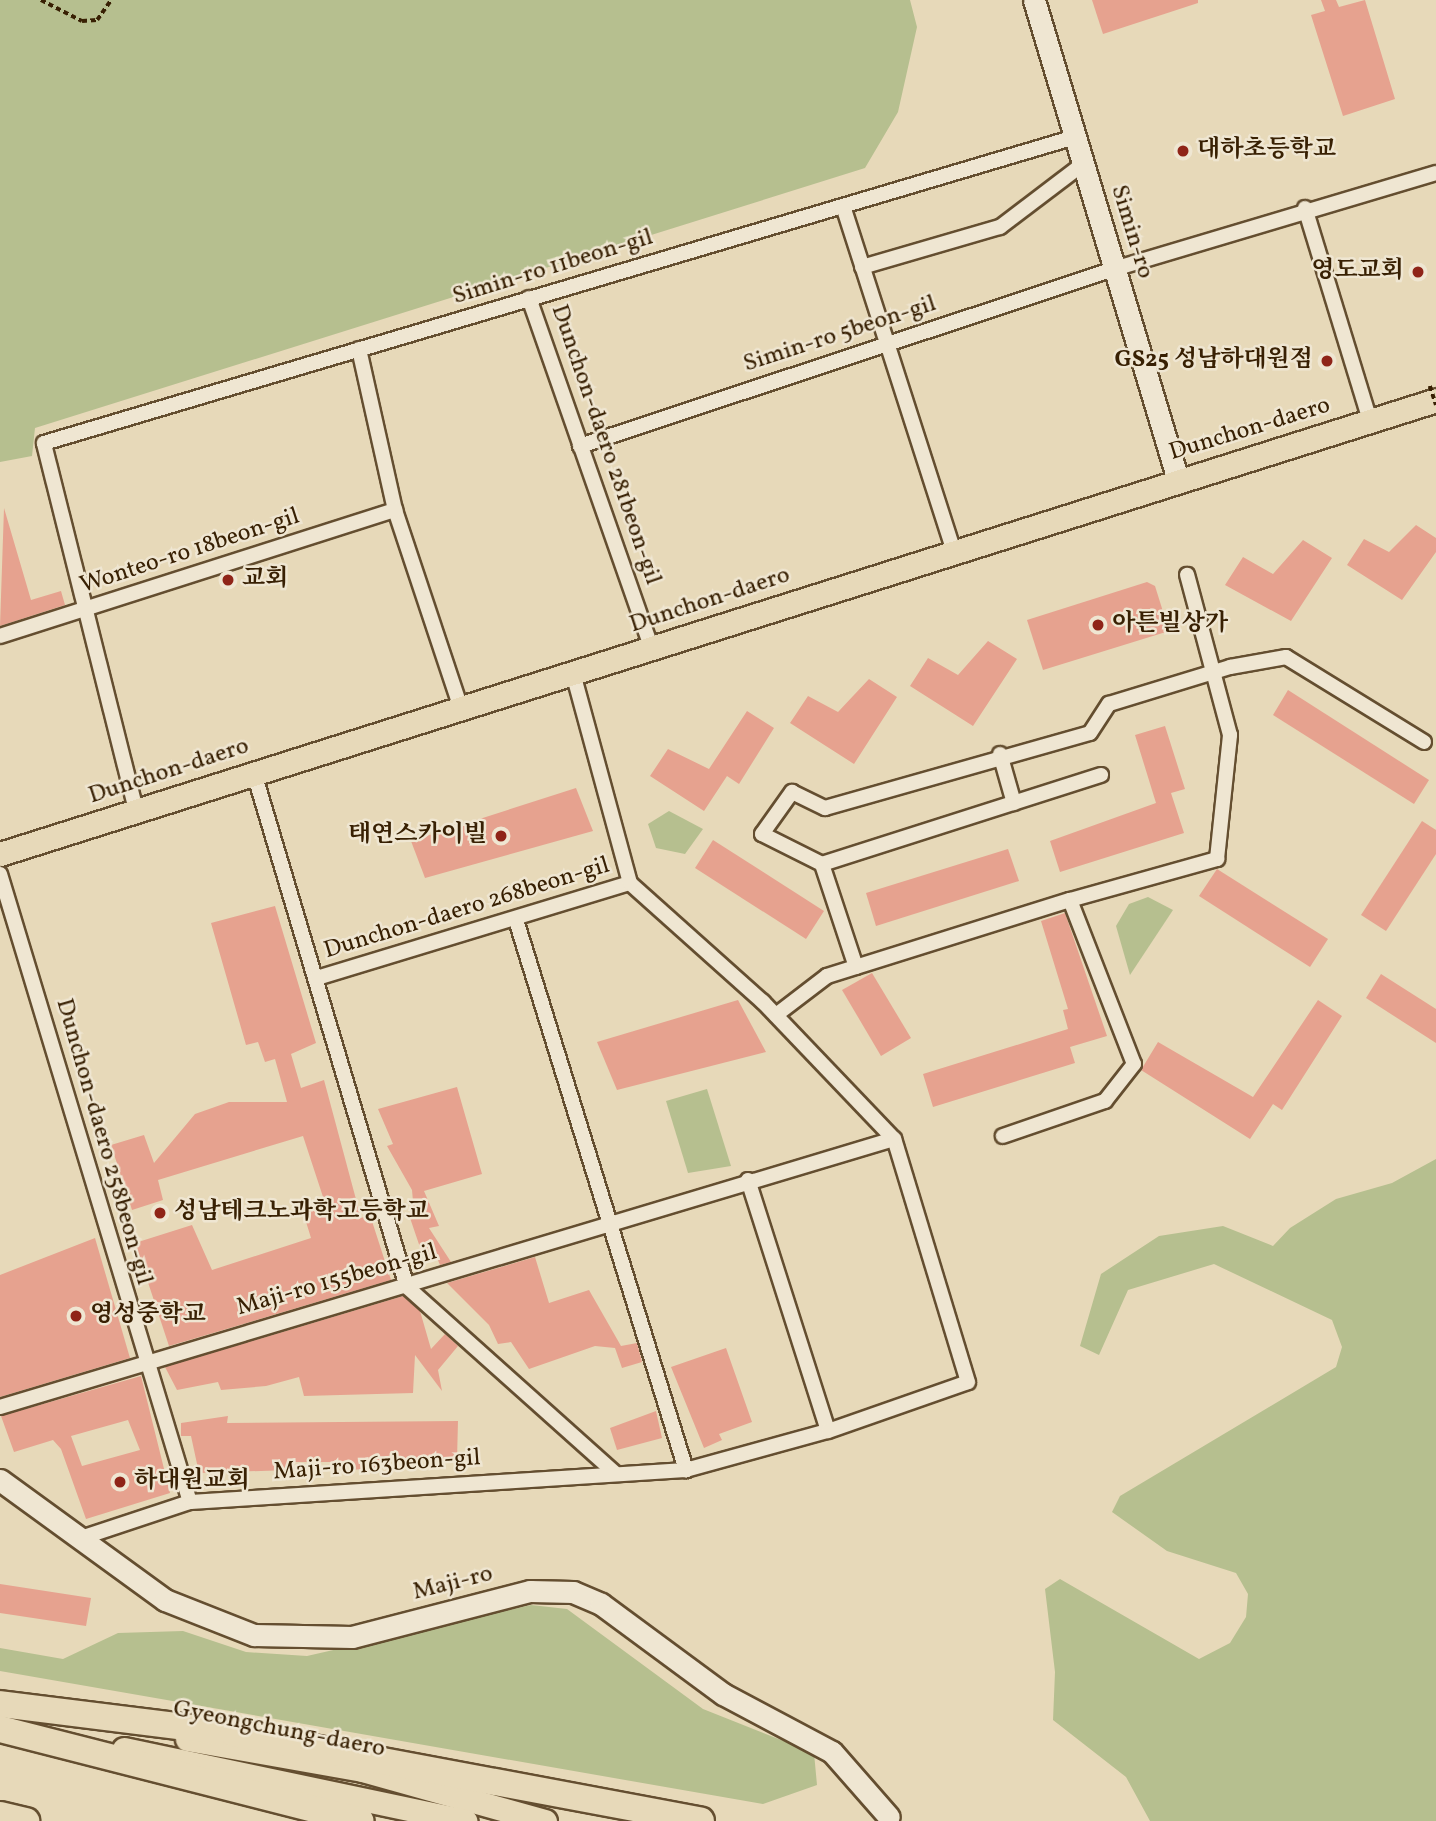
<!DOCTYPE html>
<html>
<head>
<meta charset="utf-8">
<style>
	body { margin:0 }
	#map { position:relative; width:1436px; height:1821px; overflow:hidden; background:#e7d9b9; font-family:Vollkorn,"Noto Serif KR",serif }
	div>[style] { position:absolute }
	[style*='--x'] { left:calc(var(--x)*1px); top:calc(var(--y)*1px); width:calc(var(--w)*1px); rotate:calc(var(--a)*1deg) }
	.green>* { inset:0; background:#b6bf8f }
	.building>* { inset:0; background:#e6a28f }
	.path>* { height:3.5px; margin-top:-1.75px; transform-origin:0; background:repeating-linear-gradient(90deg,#382003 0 5px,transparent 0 8.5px) }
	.roads { filter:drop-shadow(2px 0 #644e30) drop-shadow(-2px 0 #644e30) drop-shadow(0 2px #644e30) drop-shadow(0 -2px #644e30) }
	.street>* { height:14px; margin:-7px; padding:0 7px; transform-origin:7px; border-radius:7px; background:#efe6d2 }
	.secondary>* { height:21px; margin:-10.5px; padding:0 10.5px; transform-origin:10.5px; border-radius:10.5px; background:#efe6d2 }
	.primary>* { height:23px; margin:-11.5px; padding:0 11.5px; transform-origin:11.5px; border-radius:11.5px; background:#e7d9b9 }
	.highway>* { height:26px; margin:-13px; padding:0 13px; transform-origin:13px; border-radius:13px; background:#e7d9b9 }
	.path-bridge>* { height:3.5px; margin-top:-1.75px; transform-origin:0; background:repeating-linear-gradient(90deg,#382003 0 5px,transparent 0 8.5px) }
	.dots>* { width:19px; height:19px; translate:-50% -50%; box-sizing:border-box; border:4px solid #efe6d2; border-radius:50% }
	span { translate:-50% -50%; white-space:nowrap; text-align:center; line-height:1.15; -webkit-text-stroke:5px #efe6d2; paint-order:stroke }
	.poi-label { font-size:24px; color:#382003; font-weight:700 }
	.left { translate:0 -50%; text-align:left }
	.right { translate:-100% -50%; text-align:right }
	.street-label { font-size:24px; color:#382003 }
</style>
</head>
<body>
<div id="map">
	<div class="green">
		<div style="clip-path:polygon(0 0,910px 0,917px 27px,898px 112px,865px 168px,35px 428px,32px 456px,0 462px)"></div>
		<div style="clip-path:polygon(669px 811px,703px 829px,685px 854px,656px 848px,648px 824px)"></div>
		<div style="clip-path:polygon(1148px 897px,1173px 910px,1130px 975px,1116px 926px,1129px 904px)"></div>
		<div style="clip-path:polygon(707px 1089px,731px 1166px,688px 1173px,666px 1101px)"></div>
		<div style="clip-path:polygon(1436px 1159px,1436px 1821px,1150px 1821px,1126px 1777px,1053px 1720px,1055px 1672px,1045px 1589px,1060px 1579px,1199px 1659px,1230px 1643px,1246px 1617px,1248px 1594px,1236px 1573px,1167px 1551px,1112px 1512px,1120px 1496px,1336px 1367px,1342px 1347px,1332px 1320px,1214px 1264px,1128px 1290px,1099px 1355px,1080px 1346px,1101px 1274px,1159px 1236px,1223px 1226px,1273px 1246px,1290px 1228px,1336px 1199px,1392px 1183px)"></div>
		<div style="clip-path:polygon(531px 1605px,567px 1609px,703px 1709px,814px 1753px,817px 1785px,763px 1804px,0 1671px,0 1648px,63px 1659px,118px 1633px,183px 1631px,246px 1652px,307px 1656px)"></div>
	</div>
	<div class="building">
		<div style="clip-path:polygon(1092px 0,1198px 0,1198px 3px,1103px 34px)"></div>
		<div style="clip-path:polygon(1321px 0,1336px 0,1339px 7px,1365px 0,1395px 99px,1343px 116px,1311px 15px,1325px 11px)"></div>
		<div style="clip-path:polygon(4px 508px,31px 600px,61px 591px,65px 605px,0 626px)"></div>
		<div style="clip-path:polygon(1416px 525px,1436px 538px,1436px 552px,1402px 600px,1347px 565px,1364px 539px,1389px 552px)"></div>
		<div style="clip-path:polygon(1303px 540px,1332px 558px,1291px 621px,1225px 585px,1243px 557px,1273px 574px)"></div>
		<div style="clip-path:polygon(1147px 582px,1155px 586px,1169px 631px,1043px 670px,1027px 620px)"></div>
		<div style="clip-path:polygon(988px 641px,1017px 659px,973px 726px,910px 686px,928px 658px,958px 675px)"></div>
		<div style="clip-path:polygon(869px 679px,897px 697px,854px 764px,790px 723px,808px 696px,838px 712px)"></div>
		<div style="clip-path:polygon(1288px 690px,1429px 780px,1414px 804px,1273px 715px)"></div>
		<div style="clip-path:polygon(747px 711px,774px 728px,739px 784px,727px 776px,704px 811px,650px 776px,668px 749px,709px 769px)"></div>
		<div style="clip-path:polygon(1165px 726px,1185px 789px,1171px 793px,1184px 833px,1060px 872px,1050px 841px,1156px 803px,1135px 735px)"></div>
		<div style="clip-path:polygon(576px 788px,593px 831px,425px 878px,411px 841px)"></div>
		<div style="clip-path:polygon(1422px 821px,1436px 830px,1436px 854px,1386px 931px,1361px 915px)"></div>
		<div style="clip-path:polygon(713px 840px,824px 911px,806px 939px,695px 868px)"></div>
		<div style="clip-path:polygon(1008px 849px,1019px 881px,876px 926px,866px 893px)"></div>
		<div style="clip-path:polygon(1217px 869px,1328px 939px,1310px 967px,1199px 896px)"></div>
		<div style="clip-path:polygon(275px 906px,316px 1043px,291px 1054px,301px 1088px,324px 1080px,361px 1218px,370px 1215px,391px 1280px,169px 1346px,135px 1243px,192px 1225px,212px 1270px,311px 1238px,303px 1212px,326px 1206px,303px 1136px,158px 1180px,163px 1200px,132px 1210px,111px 1145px,144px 1135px,154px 1163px,195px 1114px,229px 1102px,287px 1102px,275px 1059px,265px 1062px,258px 1042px,246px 1045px,211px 923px)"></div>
		<div style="clip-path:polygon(1065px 913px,1107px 1036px,1070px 1047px,1075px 1063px,933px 1107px,923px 1074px,1068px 1029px,1063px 1010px,1068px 1009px,1041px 921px)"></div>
		<div style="clip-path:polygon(872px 973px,911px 1038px,881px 1056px,842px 990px)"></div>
		<div style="clip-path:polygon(1381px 974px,1436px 1009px,1436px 1043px,1366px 998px)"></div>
		<div style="clip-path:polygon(738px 1000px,766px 1052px,617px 1090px,597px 1042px)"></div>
		<div style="clip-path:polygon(1318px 1000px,1342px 1016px,1282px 1110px,1273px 1104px,1250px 1139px,1141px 1070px,1158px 1042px,1253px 1097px)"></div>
		<div style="clip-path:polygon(457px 1087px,482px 1174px,424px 1191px,439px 1226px,429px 1228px,451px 1262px,440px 1265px,437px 1258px,425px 1262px,409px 1215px,414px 1213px,412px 1190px,387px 1146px,393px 1144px,378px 1109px)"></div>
		<div style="clip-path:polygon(95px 1238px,130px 1358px,0 1397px,0 1275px)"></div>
		<div style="clip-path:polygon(535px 1257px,549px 1303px,589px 1290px,621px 1346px,637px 1343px,642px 1362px,622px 1368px,615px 1348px,595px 1346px,529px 1369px,511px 1342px,498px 1344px,489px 1325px,447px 1283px)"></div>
		<div style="clip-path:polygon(403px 1296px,420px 1311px,431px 1349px,445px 1334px,458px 1346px,438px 1370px,442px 1391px,415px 1355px,413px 1393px,304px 1396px,299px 1377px,266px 1386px,221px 1390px,218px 1382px,177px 1390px,165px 1367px)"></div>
		<div style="clip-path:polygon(726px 1348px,752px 1422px,719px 1434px,722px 1440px,704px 1448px,671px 1367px)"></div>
		<div style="clip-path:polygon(evenodd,141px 1376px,170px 1493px,86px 1519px,61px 1449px,53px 1440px,14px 1452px,1px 1416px,141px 1376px,128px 1420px,140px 1450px,82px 1466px,71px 1436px,128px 1420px)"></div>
		<div style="clip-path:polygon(656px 1411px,662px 1438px,617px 1450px,610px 1428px)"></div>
		<div style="clip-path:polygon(228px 1416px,227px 1423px,458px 1421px,457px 1460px,387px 1458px,388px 1467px,351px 1470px,350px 1462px,289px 1462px,289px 1470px,199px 1473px,191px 1436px,181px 1436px,181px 1423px)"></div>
		<div style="clip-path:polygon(0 1584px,91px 1598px,86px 1626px,0 1613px)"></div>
	</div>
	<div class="path">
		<div style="--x:41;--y:0;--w:46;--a:27.1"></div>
		<div style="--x:82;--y:21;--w:15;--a:-4"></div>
		<div style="--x:97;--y:20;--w:24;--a:-55"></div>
	</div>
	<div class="roads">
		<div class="street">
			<div style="--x:843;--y:206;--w:362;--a:72.2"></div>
			<div style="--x:1305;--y:208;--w:222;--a:73"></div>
			<div style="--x:862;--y:267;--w:144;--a:-16.2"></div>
			<div style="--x:1000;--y:227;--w:104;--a:-37.2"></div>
			<div style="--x:529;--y:298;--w:369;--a:70.7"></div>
			<div style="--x:359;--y:349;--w:165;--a:77.4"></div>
			<div style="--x:395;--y:510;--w:209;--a:71.6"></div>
			<div style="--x:580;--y:446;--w:563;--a:-18.34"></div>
			<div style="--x:1114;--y:269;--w:336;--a:-16.6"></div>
			<div style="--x:0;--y:636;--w:415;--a:-17.7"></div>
			<div style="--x:1000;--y:754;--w:51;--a:74.1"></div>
			<div style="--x:254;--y:773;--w:536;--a:73.42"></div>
			<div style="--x:407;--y:1287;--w:279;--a:41.8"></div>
			<div style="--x:136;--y:810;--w:378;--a:-104.1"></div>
			<div style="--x:44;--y:443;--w:1075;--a:-16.53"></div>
			<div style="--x:822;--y:864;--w:67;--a:-153.4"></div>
			<div style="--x:762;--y:834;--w:52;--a:-54.5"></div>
			<div style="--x:792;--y:792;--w:37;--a:26"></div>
			<div style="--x:825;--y:808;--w:275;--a:-15.8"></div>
			<div style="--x:1090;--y:733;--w:35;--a:-57"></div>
			<div style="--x:1109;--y:704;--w:127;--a:-17"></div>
			<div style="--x:1230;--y:667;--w:57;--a:-10.1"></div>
			<div style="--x:1286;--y:657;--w:162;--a:31.6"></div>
			<div style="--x:0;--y:874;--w:656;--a:73.17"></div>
			<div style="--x:1070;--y:900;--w:153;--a:-15.6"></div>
			<div style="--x:1217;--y:859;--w:125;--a:-84"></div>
			<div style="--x:1230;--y:735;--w:166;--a:-105"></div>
			<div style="--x:516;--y:920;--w:576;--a:72.82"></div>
			<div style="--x:856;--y:967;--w:108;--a:-108.3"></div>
			<div style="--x:822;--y:864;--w:293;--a:-17.7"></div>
			<div style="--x:317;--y:978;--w:327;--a:-16.9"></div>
			<div style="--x:776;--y:1015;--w:64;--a:-37.4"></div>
			<div style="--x:827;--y:976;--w:255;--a:-17.4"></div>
			<div style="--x:1070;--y:900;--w:176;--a:68.7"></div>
			<div style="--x:1134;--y:1064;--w:47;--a:128.1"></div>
			<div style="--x:1105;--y:1101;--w:108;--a:161.1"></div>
			<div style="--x:748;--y:1180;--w:263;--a:72.3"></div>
			<div style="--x:0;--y:1407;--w:933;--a:-16.69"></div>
			<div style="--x:78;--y:1539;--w:118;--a:-18.3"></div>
			<div style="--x:190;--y:1502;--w:497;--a:-3.7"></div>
			<div style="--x:686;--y:1470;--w:147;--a:-15.4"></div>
			<div style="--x:828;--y:1431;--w:148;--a:-19.3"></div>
			<div style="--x:968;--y:1382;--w:254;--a:-106.9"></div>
			<div style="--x:894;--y:1139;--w:190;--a:-133.7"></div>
			<div style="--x:763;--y:1002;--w:178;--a:-138.2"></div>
			<div style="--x:630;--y:883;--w:218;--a:-105.2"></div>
		</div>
		<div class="secondary">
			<div style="--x:1034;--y:0;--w:501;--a:73.3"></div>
			<div style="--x:0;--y:1480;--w:204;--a:36"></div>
			<div style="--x:165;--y:1600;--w:96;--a:21.5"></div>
			<div style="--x:254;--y:1635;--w:98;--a:1.2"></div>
			<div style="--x:352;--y:1637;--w:184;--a:-14.5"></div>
			<div style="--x:530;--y:1591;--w:43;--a:1.3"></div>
			<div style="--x:573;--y:1592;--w:30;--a:23"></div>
			<div style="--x:601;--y:1604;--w:152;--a:36.4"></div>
			<div style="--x:723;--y:1694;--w:123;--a:28"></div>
			<div style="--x:832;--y:1752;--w:86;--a:48.8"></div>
		</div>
		<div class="primary">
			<div style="--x:0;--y:854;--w:1506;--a:-17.54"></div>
			<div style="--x:187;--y:1739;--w:178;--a:10"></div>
			<div style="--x:362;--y:1770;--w:190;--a:15.6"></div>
			<div style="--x:124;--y:1749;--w:349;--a:11.9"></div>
		</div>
		<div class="highway">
			<div style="--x:0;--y:1704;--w:235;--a:7.1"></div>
			<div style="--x:233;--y:1733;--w:476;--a:10.6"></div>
			<div style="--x:0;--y:1729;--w:372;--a:14.3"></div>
			<div style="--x:0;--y:1815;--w:27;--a:13"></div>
		</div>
	</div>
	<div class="path-bridge">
		<div style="--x:1430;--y:386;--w:20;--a:72"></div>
	</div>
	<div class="dots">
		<div style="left:1183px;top:151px;background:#8f2418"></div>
		<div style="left:1418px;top:272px;background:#8f2418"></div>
		<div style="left:1327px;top:361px;background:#8f2418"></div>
		<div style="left:228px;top:580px;background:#8f2418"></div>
		<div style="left:1098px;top:625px;background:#8f2418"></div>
		<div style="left:501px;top:836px;background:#8f2418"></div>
		<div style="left:160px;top:1213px;background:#8f2418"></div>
		<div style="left:76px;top:1316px;background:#8f2418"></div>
		<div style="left:120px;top:1482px;background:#8f2418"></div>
	</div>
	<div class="poi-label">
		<span class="left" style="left:1197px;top:151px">대하초등학교</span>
		<span class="right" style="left:1404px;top:272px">영도교회</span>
		<span class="right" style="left:1313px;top:361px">GS25 성남하대원점</span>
		<span class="left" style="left:242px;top:580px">교회</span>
		<span class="left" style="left:1112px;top:625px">아튼빌상가</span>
		<span class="right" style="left:487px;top:836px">태연스카이빌</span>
		<span class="left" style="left:174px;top:1213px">성남테크노과학고등학교</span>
		<span class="left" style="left:90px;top:1316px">영성중학교</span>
		<span class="left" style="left:134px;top:1482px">하대원교회</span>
	</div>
	<div class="street-label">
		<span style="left:1131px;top:232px;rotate:73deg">Simin-ro</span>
		<span style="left:553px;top:268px;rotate:-17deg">Simin-ro 11beon-gil</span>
		<span style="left:840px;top:335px;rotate:-18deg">Simin-ro 5beon-gil</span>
		<span style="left:1250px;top:430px;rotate:-17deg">Dunchon-daero</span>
		<span style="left:605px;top:445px;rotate:71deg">Dunchon-daero 281beon-gil</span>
		<span style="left:190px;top:552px;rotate:-18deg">Wonteo-ro 18beon-gil</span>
		<span style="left:710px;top:601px;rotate:-18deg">Dunchon-daero</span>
		<span style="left:169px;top:772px;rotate:-18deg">Dunchon-daero</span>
		<span style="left:467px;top:909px;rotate:-17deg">Dunchon-daero 268beon-gil</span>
		<span style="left:103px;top:1142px;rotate:74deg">Dunchon-daero 258beon-gil</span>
		<span style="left:337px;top:1281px;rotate:-16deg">Maji-ro 155beon-gil</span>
		<span style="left:377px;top:1466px;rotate:-4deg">Maji-ro 163beon-gil</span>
		<span style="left:453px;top:1584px;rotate:-14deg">Maji-ro</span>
		<span style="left:279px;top:1730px;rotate:11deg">Gyeongchung-daero</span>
	</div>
</div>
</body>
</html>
